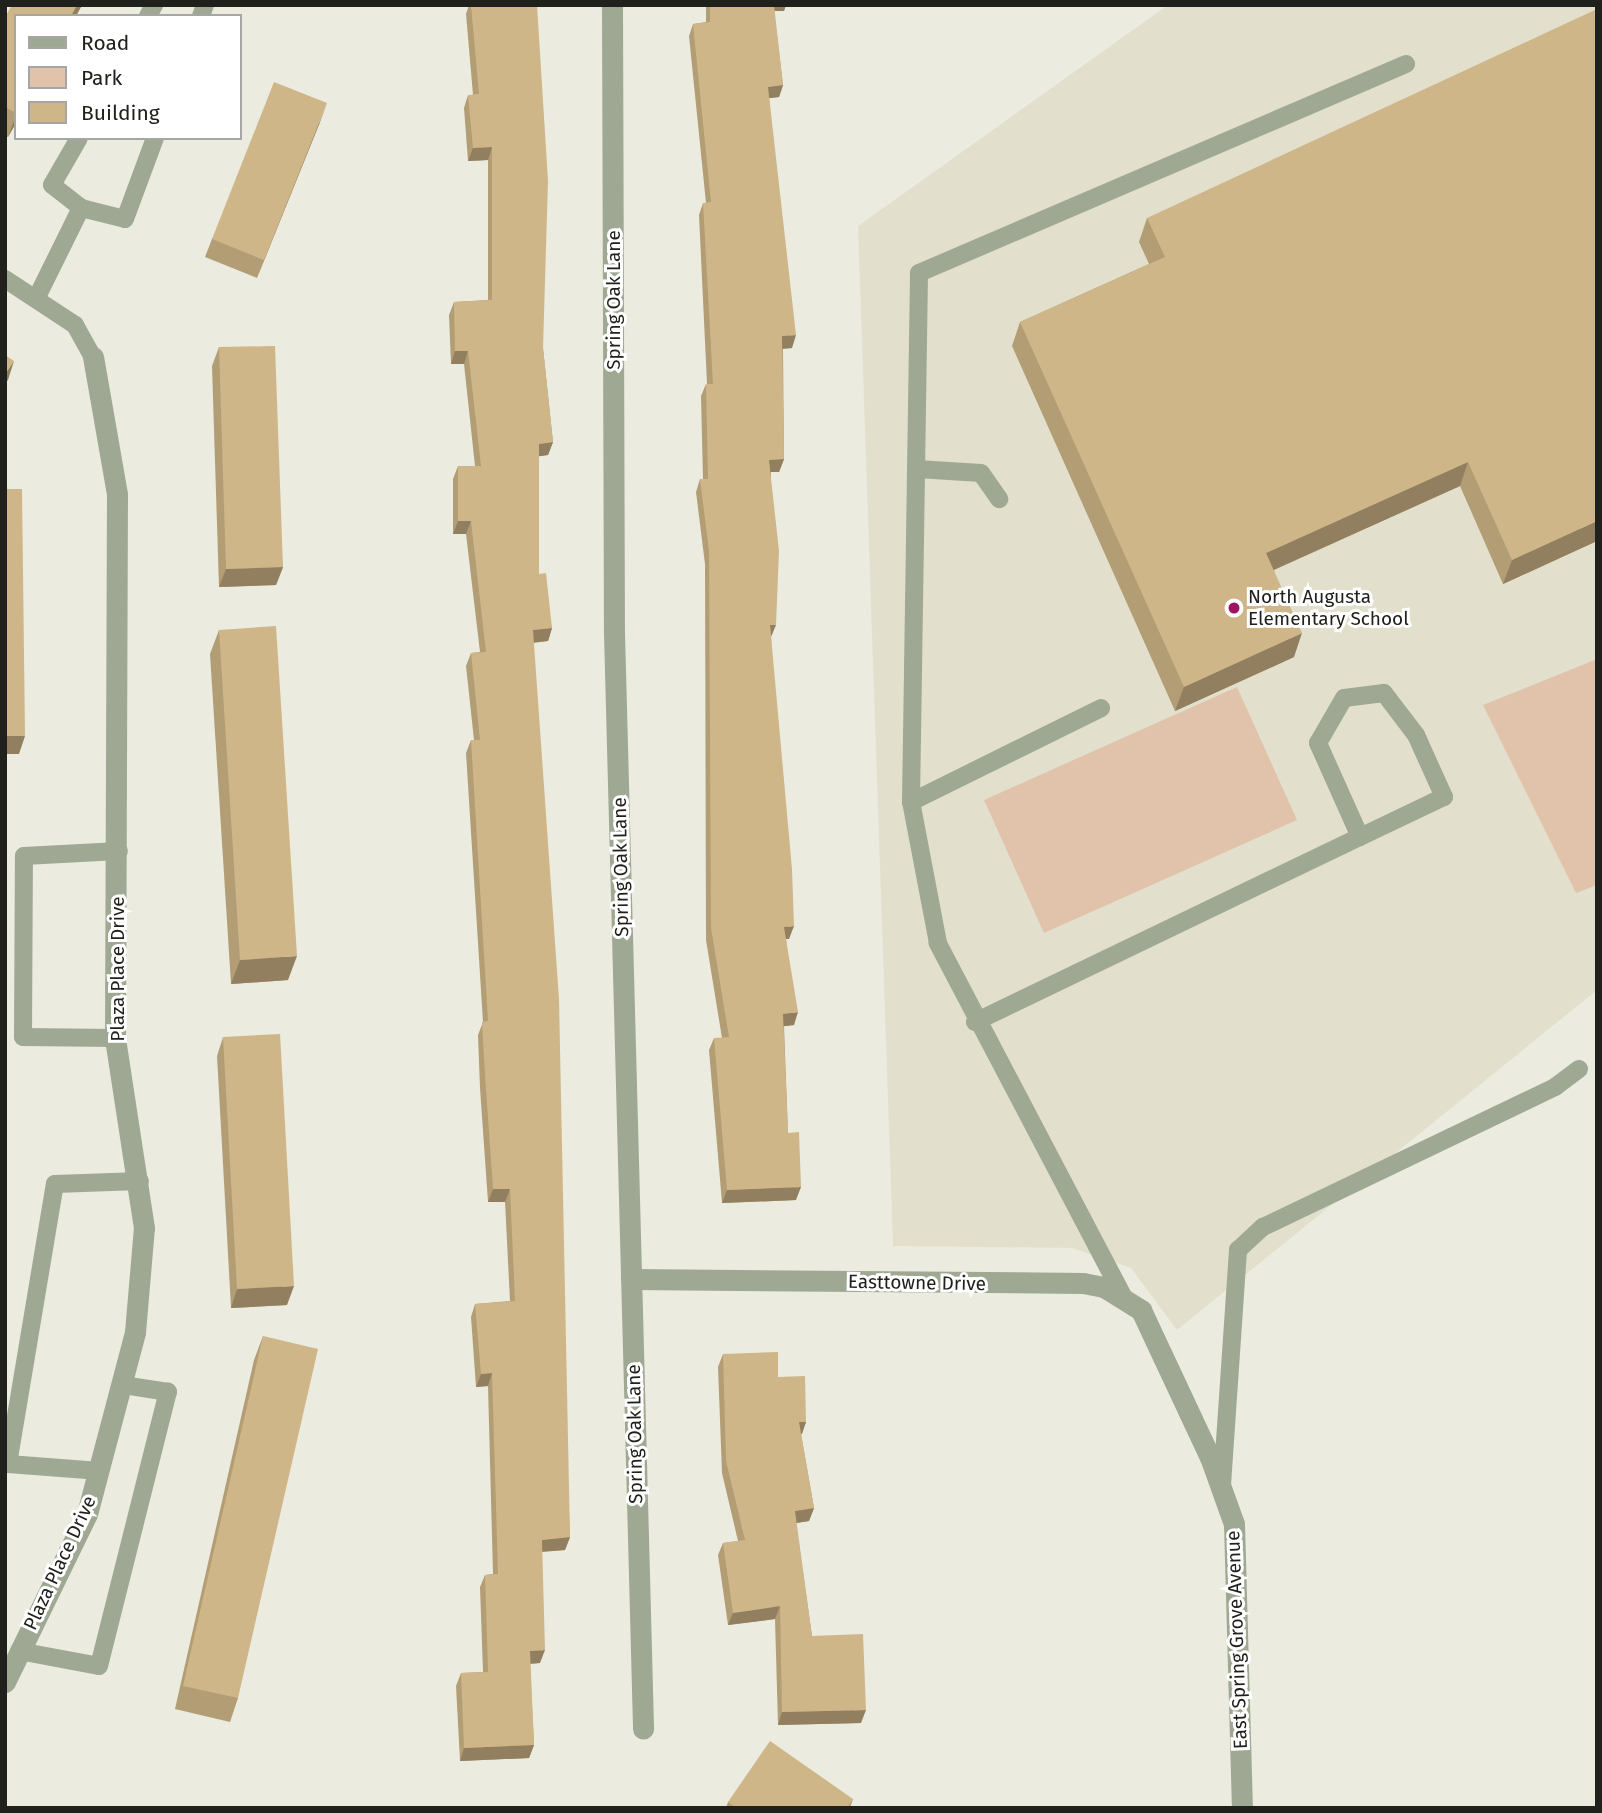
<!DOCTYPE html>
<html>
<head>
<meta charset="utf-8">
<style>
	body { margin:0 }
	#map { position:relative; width:1602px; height:1813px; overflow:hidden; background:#ebebdf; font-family:"Fira Sans",sans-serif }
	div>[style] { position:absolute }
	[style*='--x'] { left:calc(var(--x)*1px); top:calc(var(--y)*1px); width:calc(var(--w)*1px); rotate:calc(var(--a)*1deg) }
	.built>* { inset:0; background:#e2e0cd }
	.green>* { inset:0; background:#e1c2aa }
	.service>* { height:18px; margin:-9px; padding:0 9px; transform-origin:9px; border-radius:9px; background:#9fa893 }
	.minor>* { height:21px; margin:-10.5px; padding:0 10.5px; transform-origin:10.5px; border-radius:10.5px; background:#9fa893 }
	.wall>* { inset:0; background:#b29d75 }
	.shaded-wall>* { inset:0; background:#917f5f }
	.building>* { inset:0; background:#cfb688 }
	.dots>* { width:19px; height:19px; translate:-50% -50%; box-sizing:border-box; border:4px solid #fff; border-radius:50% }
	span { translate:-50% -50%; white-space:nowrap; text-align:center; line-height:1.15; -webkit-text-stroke:6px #fff; paint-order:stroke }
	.street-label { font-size:19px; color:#20201c }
	.poi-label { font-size:19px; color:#20201c }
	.left { translate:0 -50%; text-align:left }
	.frame { position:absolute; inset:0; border:7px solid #20201c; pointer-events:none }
	.legend { position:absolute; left:14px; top:14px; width:228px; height:126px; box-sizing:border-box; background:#fff; border:2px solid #a6a6a4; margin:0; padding:9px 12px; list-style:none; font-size:21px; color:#20201c }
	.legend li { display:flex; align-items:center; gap:14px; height:35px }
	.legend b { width:35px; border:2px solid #a6a6a4 }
</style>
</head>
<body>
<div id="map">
	<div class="built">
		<div style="clip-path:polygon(1168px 5px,1597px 5px,1597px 990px,1177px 1330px,1131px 1268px,1072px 1248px,893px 1246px,858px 226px)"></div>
	</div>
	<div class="green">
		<div style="clip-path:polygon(1597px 659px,1597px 885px,1576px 893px,1483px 705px)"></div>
		<div style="clip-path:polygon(1237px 687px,1297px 820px,1044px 933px,984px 800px)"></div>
	</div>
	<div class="service">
		<div style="--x:148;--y:16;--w:13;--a:-61"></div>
		<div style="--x:201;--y:16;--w:12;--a:-70"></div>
		<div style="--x:79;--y:138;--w:54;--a:119.9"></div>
		<div style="--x:52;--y:185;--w:37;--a:38"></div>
		<div style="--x:81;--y:208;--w:45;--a:14"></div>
		<div style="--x:125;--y:219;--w:86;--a:-69.7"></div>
		<div style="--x:5;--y:279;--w:84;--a:33.3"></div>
		<div style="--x:75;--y:325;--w:37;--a:61"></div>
		<div style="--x:36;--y:299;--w:102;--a:-63.7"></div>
		<div style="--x:917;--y:469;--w:64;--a:3.6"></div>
		<div style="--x:981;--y:473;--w:32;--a:55"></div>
		<div style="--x:911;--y:802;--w:212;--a:-26.3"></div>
		<div style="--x:975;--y:1022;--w:427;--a:-25.7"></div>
		<div style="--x:1360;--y:837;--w:93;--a:-25.5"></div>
		<div style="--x:1444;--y:797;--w:68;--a:-114.3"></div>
		<div style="--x:1416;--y:735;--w:53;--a:-127.3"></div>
		<div style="--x:1384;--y:693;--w:40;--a:172.9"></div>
		<div style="--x:1344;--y:698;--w:52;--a:120"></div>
		<div style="--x:1318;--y:743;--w:103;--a:65.9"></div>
		<div style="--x:115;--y:1038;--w:92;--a:-179.4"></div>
		<div style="--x:23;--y:1037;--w:181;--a:-89.7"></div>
		<div style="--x:24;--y:856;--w:95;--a:-3"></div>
		<div style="--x:1123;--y:1296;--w:399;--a:-117.7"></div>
		<div style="--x:938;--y:943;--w:144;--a:-100.8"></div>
		<div style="--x:911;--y:802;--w:529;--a:-89.13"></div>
		<div style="--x:919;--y:273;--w:530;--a:-23.23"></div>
		<div style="--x:100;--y:1471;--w:92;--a:-175.6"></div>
		<div style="--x:8;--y:1464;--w:284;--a:-80.5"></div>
		<div style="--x:55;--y:1184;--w:85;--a:-2"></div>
		<div style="--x:1222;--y:1485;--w:236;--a:-86.1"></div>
		<div style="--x:1238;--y:1250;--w:34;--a:-43"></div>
		<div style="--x:1263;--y:1227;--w:324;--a:-25.6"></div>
		<div style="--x:1555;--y:1087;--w:30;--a:-37"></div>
		<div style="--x:19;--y:1651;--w:81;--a:10.6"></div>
		<div style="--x:99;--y:1666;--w:283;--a:-75.9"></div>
		<div style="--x:168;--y:1392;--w:46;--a:-171.2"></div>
	</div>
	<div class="minor">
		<div style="--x:612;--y:5;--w:628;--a:89.82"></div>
		<div style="--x:614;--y:633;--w:1096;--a:88.48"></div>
		<div style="--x:631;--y:1279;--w:452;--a:0.5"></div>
		<div style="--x:1083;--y:1283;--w:21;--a:11"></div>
		<div style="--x:1104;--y:1287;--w:44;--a:31.9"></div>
		<div style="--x:1141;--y:1310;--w:162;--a:64.9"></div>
		<div style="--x:1210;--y:1457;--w:71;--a:70.3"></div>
		<div style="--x:1234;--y:1524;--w:284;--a:88.4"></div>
		<div style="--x:5;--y:1682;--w:187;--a:-64"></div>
		<div style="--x:87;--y:1514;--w:188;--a:-75.2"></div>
		<div style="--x:135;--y:1332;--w:104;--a:-85.1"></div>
		<div style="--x:144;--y:1228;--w:192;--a:-98.7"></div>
		<div style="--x:115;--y:1038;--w:544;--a:-89.79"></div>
		<div style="--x:117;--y:494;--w:139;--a:-99.9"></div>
	</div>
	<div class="wall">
		<div style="clip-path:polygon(12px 5px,82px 5px,76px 16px,16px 16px,16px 123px,8px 137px,5px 136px,5px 18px)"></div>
		<div style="clip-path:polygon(469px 5px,471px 5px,543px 348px,553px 442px,548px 455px,539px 456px,539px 574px,552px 628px,548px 641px,533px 643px,570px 1537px,565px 1550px,542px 1552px,540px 1663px,530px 1664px,534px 1745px,529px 1758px,460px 1761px,456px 1686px,461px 1673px,483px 1672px,480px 1587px,485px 1575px,493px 1574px,488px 1386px,476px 1387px,471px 1317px,475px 1304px,510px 1301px,505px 1202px,488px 1202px,480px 1088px,478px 1035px,483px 1022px,466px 753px,471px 740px,474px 740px,466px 666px,471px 653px,480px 652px,466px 534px,453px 534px,453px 479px,458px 466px,475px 466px,464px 364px,451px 364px,449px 315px,454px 302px,488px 300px,488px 160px,468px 161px,464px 108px,468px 95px,473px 95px,466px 14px)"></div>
		<div style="clip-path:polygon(706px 5px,786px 5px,784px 11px,774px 11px,783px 85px,779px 97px,769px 98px,792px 348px,783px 349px,784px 459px,779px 472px,771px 472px,771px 637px,789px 939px,786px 939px,794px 1025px,784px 1026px,788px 1133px,796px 1200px,722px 1203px,709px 1050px,714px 1038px,722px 1038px,706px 940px,705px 564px,696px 492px,700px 479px,703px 479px,701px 396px,706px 384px,707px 384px,699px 215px,703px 203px,706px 203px,689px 36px,693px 24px,706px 22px)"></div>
		<div style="clip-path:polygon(320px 122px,257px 278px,205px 257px,212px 239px)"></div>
		<div style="clip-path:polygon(1147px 218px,1597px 541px,1503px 584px,1460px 486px,1274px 570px,1294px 657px,1175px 711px,1012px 346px,1020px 322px,1149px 264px,1139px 242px)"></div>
		<div style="clip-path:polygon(219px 347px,283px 567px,276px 585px,219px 587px,212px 366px)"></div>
		<div style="clip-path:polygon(219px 630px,288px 980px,231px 984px,210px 654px)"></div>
		<div style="clip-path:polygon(223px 1037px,287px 1305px,231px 1308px,217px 1056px)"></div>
		<div style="clip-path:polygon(263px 1336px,238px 1698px,230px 1722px,175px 1709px,254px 1360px)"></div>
		<div style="clip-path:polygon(723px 1354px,778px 1377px,806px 1422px,801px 1434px,814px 1508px,809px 1521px,796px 1523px,812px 1636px,861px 1723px,778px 1725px,775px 1619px,728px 1625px,718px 1555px,723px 1543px,738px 1541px,722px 1473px,718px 1367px)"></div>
		<div style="clip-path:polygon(853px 1799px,850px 1808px,726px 1808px,728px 1802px)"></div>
	</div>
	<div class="shaded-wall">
		<div style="clip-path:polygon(77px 5px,82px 5px,76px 16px,71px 16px)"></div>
		<div style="clip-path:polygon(770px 5px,786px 5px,784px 11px,768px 11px)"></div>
		<div style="clip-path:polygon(783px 85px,779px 97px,763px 99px,768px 87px)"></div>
		<div style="clip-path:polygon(327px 103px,320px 122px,257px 278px,264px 260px)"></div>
		<div style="clip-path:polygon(16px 115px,16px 123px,8px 137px)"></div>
		<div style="clip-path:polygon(492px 147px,488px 160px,468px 161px,473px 148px)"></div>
		<div style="clip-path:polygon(796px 335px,792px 348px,778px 349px,782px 336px)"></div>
		<div style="clip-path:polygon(455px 351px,468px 351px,464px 364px,451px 364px)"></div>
		<div style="clip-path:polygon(14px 361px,8px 380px,5px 383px,5px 374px)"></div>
		<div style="clip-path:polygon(553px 442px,548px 455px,534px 457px,539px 444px)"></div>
		<div style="clip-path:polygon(784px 459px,779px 472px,765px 472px,769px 460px)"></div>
		<div style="clip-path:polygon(1468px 462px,1460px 486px,1258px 577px,1266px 553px)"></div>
		<div style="clip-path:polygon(458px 521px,471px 521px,466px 534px,453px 534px)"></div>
		<div style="clip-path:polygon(1597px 521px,1597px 541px,1503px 584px,1512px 560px)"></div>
		<div style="clip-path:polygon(283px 567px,276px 585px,219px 587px,226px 569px)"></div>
		<div style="clip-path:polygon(770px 625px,776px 625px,771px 637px)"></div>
		<div style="clip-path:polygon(552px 628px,548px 641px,528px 643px,533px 630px)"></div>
		<div style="clip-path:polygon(1302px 633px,1294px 657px,1175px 711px,1184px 687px)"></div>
		<div style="clip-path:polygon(5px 736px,25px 736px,19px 754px,5px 754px)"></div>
		<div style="clip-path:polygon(794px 926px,789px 939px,780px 939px,784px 927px)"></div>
		<div style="clip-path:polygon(297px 956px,288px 980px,231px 984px,240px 960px)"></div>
		<div style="clip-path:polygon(798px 1012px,794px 1025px,778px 1027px,783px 1014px)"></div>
		<div style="clip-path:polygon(801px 1187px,796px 1200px,722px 1203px,727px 1190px)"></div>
		<div style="clip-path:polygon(493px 1189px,510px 1189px,505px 1202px,488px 1202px)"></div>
		<div style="clip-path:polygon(294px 1286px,287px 1305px,231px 1308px,237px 1289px)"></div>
		<div style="clip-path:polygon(492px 1373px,488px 1386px,476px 1387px,481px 1374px)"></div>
		<div style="clip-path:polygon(799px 1422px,806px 1422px,802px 1434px,794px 1435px)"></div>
		<div style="clip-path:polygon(814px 1508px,809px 1521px,790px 1524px,795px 1511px)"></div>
		<div style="clip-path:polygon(570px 1537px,565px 1550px,537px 1552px,542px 1540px)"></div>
		<div style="clip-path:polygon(780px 1606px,775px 1619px,728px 1625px,733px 1613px)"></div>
		<div style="clip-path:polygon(545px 1650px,540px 1663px,525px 1664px,530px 1651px)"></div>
		<div style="clip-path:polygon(866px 1710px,861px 1723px,778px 1725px,782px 1712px)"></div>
		<div style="clip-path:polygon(534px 1745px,529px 1758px,460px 1761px,464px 1748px)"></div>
	</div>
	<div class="building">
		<div style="clip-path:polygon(12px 5px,77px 5px,71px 16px,16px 16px,16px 113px,5px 107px,5px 18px)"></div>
		<div style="clip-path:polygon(471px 5px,537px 5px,548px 181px,543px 348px,553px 442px,539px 444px,539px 574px,546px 573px,552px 628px,533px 630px,559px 999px,570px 1537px,542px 1540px,545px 1650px,530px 1651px,534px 1745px,464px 1748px,461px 1673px,488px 1672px,485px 1575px,498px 1574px,492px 1373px,481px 1374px,475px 1304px,515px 1301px,510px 1189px,493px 1189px,485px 1075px,482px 1022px,488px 1021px,471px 740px,480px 740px,471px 653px,486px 652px,471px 521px,458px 521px,458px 466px,481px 466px,468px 351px,455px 351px,454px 302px,492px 300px,492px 147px,473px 148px,468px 95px,479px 94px)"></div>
		<div style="clip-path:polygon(710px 5px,774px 5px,783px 85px,768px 87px,796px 335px,782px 336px,784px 459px,769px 460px,779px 551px,776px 625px,770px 625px,792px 869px,794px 926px,784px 927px,798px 1012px,783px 1014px,788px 1133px,799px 1132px,801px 1187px,727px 1190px,714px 1038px,729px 1037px,711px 928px,709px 551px,700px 479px,708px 479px,706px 384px,713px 384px,703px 203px,711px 202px,693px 24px,710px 22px)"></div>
		<div style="clip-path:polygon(1597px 9px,1597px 521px,1512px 560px,1468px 462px,1266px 553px,1302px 633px,1184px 687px,1020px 322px,1165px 257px,1147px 218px)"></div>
		<div style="clip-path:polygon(274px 82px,327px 103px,264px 260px,212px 239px)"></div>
		<div style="clip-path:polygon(275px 346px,283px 567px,226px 569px,219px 347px)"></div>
		<div style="clip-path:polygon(5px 355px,14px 361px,5px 374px)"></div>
		<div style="clip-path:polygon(5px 489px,22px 489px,25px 736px,5px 736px)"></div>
		<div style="clip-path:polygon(276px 626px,297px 956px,240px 960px,219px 630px)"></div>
		<div style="clip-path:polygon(280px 1034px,294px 1286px,237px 1289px,223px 1037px)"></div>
		<div style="clip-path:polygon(263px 1336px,318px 1349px,238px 1698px,183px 1686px)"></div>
		<div style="clip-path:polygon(778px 1352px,778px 1377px,805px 1376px,806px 1422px,799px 1422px,814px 1508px,795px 1511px,812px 1636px,863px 1634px,866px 1710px,782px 1712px,780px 1606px,733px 1613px,723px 1543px,745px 1540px,726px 1461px,723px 1354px)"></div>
		<div style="clip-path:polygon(770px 1741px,853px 1799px,847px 1808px,736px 1808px,728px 1802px)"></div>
	</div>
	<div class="dots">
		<div style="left:1234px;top:608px;background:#9e1462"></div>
	</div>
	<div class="street-label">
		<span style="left:614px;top:300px;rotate:-90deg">Spring Oak Lane</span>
		<span style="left:621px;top:867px;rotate:-91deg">Spring Oak Lane</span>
		<span style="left:118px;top:969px;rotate:-90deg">Plaza Place Drive</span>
		<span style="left:917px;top:1283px;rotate:1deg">Easttowne Drive</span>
		<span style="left:635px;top:1434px;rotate:-91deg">Spring Oak Lane</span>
		<span style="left:60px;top:1563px;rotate:-65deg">Plaza Place Drive</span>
		<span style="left:1237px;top:1640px;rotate:-92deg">East Spring Grove Avenue</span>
	</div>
	<div class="poi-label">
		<span class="left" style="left:1248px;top:608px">North Augusta<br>Elementary School</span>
	</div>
	<div class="frame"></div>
	<ul class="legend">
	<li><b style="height:9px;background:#9fa893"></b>Road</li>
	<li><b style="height:19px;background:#e1c2aa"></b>Park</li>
	<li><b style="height:19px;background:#cfb688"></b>Building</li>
	</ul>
</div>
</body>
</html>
